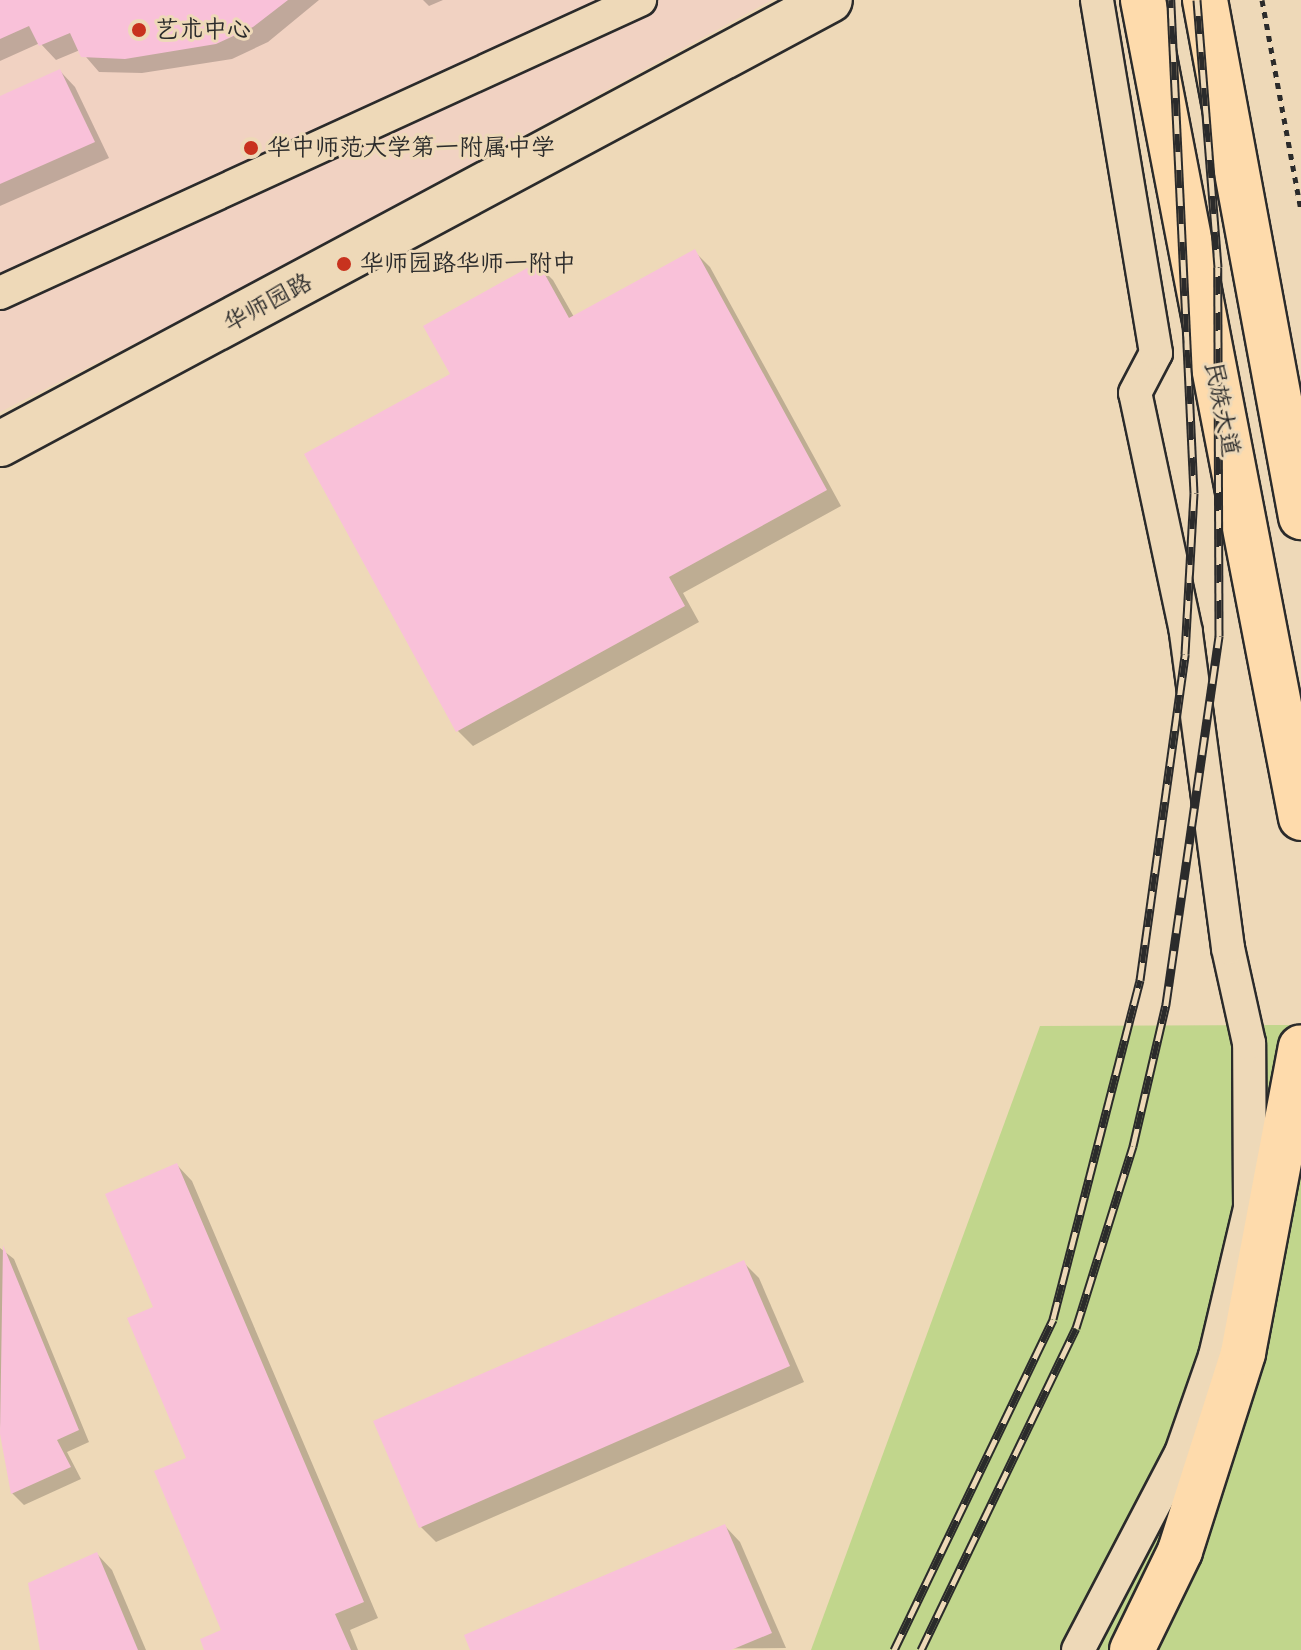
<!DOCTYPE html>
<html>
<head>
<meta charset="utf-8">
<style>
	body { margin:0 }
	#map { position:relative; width:1301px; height:1650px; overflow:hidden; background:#eed9b8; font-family:Sriracha,"LXGW WenKai TC",sans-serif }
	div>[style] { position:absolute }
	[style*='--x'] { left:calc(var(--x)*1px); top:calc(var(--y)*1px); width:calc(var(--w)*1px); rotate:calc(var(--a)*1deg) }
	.built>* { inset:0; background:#f1d2c2 }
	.green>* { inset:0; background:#c1d68c }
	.shadow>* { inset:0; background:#0003 }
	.building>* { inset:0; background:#f9c1d9 }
	.path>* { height:5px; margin-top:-2.5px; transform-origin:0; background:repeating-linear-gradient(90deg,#2b2b2b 0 6px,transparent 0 12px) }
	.roads { filter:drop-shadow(2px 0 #2b2b2b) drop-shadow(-2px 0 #2b2b2b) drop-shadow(0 2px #2b2b2b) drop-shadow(0 -2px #2b2b2b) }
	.street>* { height:32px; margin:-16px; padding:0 16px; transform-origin:16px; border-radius:16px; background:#eed9b8 }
	.secondary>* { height:44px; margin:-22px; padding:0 22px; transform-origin:22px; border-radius:22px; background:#eed9b8 }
	.primary>* { height:44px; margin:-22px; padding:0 22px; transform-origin:22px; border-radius:22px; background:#fedbac }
	.highway>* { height:44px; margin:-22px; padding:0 22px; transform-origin:22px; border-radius:22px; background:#fedbac }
	.rail>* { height:9px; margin-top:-4.5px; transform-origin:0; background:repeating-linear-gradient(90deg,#eed9b8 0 18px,#2b2b2b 0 36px); box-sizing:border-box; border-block:2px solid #2b2b2b }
	.dots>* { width:22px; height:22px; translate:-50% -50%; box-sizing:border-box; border:4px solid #eed9b8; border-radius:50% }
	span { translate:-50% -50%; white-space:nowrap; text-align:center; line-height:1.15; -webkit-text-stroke:6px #eed9b8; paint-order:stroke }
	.poi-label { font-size:24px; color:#2b2b2b }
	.left { translate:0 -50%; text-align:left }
	.street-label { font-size:24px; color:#2b2b2b }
</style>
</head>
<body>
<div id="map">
	<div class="built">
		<div style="clip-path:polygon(0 0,772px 0,231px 295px,0 412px)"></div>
	</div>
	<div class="green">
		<div style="clip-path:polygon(1301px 1025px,1301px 1650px,811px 1650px,1040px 1026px)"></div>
	</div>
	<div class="shadow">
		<div style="clip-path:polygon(0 0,319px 0,268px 42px,232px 59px,142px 73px,99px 72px,80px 50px,56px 60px,40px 43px,0 61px)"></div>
		<div style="clip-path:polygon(423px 0,443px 0,429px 6px)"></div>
		<div style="clip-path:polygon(60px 71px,75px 87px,109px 158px,0 206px,0 98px)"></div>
		<div style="clip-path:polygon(694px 251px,710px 267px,841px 506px,683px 593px,699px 622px,473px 746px,458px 731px,453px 375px,538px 265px,553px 280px,574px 317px)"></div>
		<div style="clip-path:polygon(177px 1165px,192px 1181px,378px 1618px,350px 1630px,358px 1650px,206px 1650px,224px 1631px,156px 1308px)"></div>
		<div style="clip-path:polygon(0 1248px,14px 1259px,89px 1442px,67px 1452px,81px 1479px,24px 1505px,12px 1493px,0 1423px)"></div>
		<div style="clip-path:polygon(743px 1262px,759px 1278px,804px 1382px,436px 1542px,420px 1526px)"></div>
		<div style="clip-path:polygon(725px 1526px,740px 1542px,786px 1648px,472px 1650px)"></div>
		<div style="clip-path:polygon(97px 1554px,112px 1570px,146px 1650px,42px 1650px)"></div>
	</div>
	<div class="building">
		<div style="clip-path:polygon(0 0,288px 0,253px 27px,216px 44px,125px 59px,81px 57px,70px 33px,39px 46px,29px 26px,0 39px)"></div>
		<div style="clip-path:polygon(60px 69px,95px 142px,0 184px,0 96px)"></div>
		<div style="clip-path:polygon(695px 249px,827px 490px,669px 577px,685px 606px,456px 732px,304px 454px,450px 374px,423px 326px,538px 262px,569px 318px)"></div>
		<div style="clip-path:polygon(177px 1163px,364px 1602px,335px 1614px,351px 1650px,204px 1650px,200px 1639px,221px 1630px,154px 1471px,186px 1458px,127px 1318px,153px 1307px,105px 1194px)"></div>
		<div style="clip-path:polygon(3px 1245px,79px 1430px,57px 1440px,71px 1467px,11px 1494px,0 1434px)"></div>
		<div style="clip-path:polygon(744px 1260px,790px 1366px,419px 1528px,373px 1421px)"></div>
		<div style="clip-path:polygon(725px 1524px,772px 1633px,731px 1650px,470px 1650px,464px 1635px)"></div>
		<div style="clip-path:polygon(97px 1552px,138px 1650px,40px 1650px,28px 1583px)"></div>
	</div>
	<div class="path">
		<div style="--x:1262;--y:0;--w:215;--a:79.5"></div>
	</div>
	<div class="roads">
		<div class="street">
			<div style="--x:0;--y:293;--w:704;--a:-24.6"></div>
			<div style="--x:1078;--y:1650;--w:222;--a:-62.4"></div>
			<div style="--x:1181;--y:1453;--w:103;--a:-70.7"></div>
			<div style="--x:1215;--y:1356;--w:152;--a:-76.7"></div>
			<div style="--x:1250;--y:1208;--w:165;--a:-90.3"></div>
			<div style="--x:1249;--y:1043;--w:97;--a:-102.5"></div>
			<div style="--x:1228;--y:948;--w:319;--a:-97.6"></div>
			<div style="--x:1186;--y:632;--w:244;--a:-102"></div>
			<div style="--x:1135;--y:393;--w:45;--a:-62.3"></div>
			<div style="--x:1156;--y:353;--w:358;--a:-99.5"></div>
		</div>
		<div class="secondary">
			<div style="--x:0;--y:444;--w:941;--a:-28.14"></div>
		</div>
		<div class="primary">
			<div style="--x:1143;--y:0;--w:833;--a:79.07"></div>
			<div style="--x:1205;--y:0;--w:526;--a:79.48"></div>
		</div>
		<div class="highway">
			<div style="--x:1132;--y:1650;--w:110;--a:-64.1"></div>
			<div style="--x:1180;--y:1551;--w:208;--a:-72.3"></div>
			<div style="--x:1243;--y:1353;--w:311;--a:-79.3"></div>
		</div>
	</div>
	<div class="rail">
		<div style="--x:894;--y:1650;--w:367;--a:-64.3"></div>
		<div style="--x:1053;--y:1319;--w:350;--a:-75.6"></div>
		<div style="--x:1140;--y:980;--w:329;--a:-82.1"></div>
		<div style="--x:1185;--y:654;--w:161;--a:-86.8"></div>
		<div style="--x:1194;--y:493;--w:494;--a:-92.7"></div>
		<div style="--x:921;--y:1650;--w:357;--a:-64.3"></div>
		<div style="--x:1076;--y:1328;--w:191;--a:-72.6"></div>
		<div style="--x:1133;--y:1146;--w:146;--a:-76.9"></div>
		<div style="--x:1166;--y:1004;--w:372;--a:-81.8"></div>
		<div style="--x:1219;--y:636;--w:369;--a:-90.2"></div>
		<div style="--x:1218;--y:267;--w:268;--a:-94.5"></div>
	</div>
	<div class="dots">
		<div style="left:139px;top:30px;background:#c8321e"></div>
		<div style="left:251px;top:148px;background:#c8321e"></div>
		<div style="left:344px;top:264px;background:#c8321e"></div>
	</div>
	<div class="poi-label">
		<span class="left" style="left:155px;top:30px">艺术中心</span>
		<span class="left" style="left:267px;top:148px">华中师范大学第一附属中学</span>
		<span class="left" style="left:360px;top:264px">华师园路华师一附中</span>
	</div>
	<div class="street-label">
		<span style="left:268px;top:303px;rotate:-28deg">华师园路</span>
		<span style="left:1222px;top:409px;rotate:79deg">民族大道</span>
	</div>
</div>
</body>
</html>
